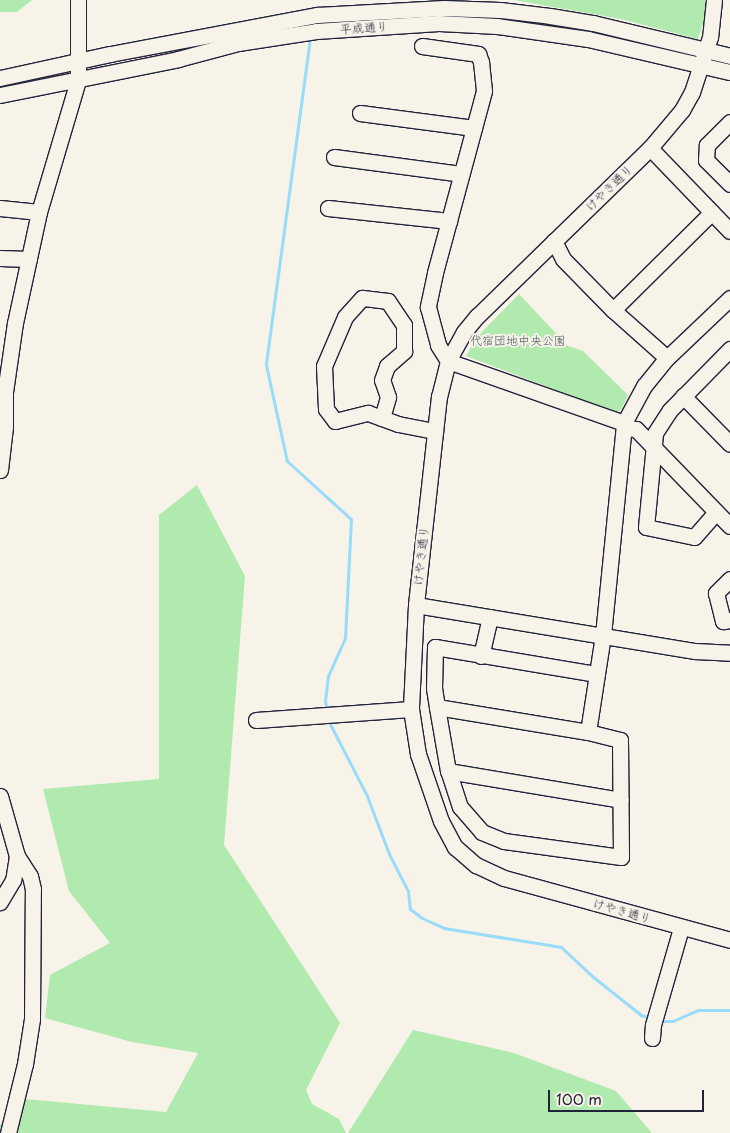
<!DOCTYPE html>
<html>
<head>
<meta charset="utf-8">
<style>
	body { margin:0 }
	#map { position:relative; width:730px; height:1133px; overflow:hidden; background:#f7f3e8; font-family:"Playpen Sans","Klee One",sans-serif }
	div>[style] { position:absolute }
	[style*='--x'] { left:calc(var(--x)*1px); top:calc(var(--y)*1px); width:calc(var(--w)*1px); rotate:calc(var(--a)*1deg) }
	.green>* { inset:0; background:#b0eaaf }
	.stream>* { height:3px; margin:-1.5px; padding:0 1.5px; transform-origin:1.5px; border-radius:1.5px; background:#99dbfb }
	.roads { filter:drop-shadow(1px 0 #22223b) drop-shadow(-1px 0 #22223b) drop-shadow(0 1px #22223b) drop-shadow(0 -1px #22223b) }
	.minor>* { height:15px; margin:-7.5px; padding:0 7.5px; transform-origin:7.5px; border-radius:7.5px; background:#f7f3e8 }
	span { translate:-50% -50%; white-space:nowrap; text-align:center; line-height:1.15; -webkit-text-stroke:4px #f7f3e8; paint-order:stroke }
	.street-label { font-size:12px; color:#22223b }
	.park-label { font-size:12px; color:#465458 }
	.scale { position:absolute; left:548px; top:1090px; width:156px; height:22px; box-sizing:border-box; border:2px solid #22223b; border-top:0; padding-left:6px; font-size:15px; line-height:18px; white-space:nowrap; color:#22223b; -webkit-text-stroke:4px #f7f3e8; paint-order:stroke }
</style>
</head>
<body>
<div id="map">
	<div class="green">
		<div style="clip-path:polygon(0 0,32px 0,17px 12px,0 12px)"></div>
		<div style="clip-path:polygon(514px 0,705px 0,707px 11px,698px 39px,621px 19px)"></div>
		<div style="clip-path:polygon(519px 294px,568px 346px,583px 351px,628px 395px,622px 408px,617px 413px,466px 356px,478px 336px)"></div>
		<div style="clip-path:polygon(197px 485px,245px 576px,224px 845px,340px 1023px,306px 1090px,312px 1104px,339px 1119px,346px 1133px,0 1133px,0 1125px,25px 1099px,166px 1112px,198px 1053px,132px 1042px,45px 1018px,50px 975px,110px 943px,69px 891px,43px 789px,159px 779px,159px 515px)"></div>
		<div style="clip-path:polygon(413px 1030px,514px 1053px,616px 1091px,652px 1133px,348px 1133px)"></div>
	</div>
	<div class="stream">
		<div style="--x:310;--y:38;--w:330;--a:97.7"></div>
		<div style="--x:266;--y:365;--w:98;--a:77.7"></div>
		<div style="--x:287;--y:461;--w:86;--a:42.2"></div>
		<div style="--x:351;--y:519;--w:119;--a:92.9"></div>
		<div style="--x:345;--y:638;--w:42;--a:114.1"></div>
		<div style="--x:328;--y:676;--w:25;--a:97"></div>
		<div style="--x:325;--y:701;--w:10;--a:79"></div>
		<div style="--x:328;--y:720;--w:85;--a:62.8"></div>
		<div style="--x:367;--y:796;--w:62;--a:69.2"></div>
		<div style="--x:389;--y:854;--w:42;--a:62.8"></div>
		<div style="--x:408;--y:891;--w:18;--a:84"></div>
		<div style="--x:410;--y:909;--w:15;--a:37"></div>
		<div style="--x:422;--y:918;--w:24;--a:24"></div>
		<div style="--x:444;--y:928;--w:119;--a:9.2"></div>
		<div style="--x:561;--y:947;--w:42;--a:43.1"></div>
		<div style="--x:592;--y:976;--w:63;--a:38.5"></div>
		<div style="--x:641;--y:1015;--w:9;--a:18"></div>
		<div style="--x:658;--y:1021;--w:15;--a:0"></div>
		<div style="--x:673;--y:1021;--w:27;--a:-24"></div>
		<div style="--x:698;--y:1010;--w:32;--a:0"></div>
	</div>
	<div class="roads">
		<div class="minor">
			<div style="--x:714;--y:0;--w:37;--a:96"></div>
			<div style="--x:710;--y:37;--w:58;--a:108.1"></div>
			<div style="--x:692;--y:92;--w:21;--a:119"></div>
			<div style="--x:682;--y:110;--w:50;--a:130.1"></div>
			<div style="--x:650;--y:148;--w:241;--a:135.8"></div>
			<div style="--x:477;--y:316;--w:21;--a:129"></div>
			<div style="--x:464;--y:332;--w:33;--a:119"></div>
			<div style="--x:448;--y:361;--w:36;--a:104"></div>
			<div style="--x:439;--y:396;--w:210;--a:96.3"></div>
			<div style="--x:416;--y:605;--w:104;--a:92.8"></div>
			<div style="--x:411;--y:709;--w:46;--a:81.2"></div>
			<div style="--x:418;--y:754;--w:71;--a:71.1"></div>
			<div style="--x:441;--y:821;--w:30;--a:62"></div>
			<div style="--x:455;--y:847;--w:28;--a:41"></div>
			<div style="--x:476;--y:865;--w:31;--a:25"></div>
			<div style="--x:504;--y:878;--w:234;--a:15.3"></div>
			<div style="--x:422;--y:46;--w:57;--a:8.1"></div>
			<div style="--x:478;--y:54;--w:9;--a:69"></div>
			<div style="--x:481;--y:62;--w:29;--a:84"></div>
			<div style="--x:484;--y:91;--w:188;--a:105.1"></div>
			<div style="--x:435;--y:273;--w:35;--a:102"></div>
			<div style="--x:428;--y:307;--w:39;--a:75"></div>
			<div style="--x:438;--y:345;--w:19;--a:58"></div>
			<div style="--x:448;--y:361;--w:187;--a:19.4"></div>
			<div style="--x:0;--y:78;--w:113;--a:-12.3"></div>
			<div style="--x:110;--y:54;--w:211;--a:-10.7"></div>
			<div style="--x:317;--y:15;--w:127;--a:-3.2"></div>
			<div style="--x:444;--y:8;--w:56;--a:2"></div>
			<div style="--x:500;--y:10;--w:50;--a:6.8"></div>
			<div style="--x:550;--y:16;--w:44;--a:9.2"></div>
			<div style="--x:593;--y:23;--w:141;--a:13.5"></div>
			<div style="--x:0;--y:95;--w:182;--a:-11.4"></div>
			<div style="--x:178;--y:59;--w:62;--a:-14.9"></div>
			<div style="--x:238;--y:43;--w:79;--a:-8.7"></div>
			<div style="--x:316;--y:31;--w:123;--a:-3.7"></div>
			<div style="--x:439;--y:23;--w:58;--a:3"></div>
			<div style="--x:497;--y:26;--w:92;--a:8.1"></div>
			<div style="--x:588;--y:39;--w:146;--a:13.1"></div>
			<div style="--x:360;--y:113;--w:115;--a:7.5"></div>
			<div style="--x:730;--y:122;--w:33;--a:135"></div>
			<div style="--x:707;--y:145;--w:15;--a:94"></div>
			<div style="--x:706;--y:160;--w:34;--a:45"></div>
			<div style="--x:650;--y:148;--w:115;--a:46.1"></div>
			<div style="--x:334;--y:157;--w:128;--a:7.6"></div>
			<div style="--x:0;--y:208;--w:39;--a:6"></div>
			<div style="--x:328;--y:208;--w:122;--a:6.1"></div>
			<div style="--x:554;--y:241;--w:20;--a:63"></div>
			<div style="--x:563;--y:259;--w:71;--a:45.6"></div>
			<div style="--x:613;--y:310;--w:72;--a:41.6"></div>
			<div style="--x:0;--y:258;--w:29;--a:2"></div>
			<div style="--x:613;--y:310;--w:139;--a:-44.7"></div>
			<div style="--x:683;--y:396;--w:67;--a:45.6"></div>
			<div style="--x:382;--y:418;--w:22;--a:-74"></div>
			<div style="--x:388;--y:397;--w:18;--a:-109"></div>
			<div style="--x:382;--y:380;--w:15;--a:-70"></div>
			<div style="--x:387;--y:366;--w:23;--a:-41"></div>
			<div style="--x:404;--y:351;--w:26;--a:-90"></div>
			<div style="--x:404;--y:325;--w:29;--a:-124"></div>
			<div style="--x:388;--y:301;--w:26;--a:-173"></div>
			<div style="--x:362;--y:298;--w:25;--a:132"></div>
			<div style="--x:345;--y:317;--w:53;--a:113.2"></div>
			<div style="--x:324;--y:366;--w:43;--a:87.3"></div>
			<div style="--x:326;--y:409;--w:15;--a:53"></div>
			<div style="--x:335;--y:421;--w:34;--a:-14"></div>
			<div style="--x:368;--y:413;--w:32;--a:20"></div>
			<div style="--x:398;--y:424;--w:38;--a:11"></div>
			<div style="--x:624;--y:428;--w:12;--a:5"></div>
			<div style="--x:636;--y:429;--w:135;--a:45.9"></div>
			<div style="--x:0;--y:470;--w:43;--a:-83.4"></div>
			<div style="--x:5;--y:427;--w:35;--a:-90"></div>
			<div style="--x:5;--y:392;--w:70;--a:-81.8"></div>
			<div style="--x:15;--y:323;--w:114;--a:-77.8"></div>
			<div style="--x:39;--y:212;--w:138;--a:-73.5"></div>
			<div style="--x:78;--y:80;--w:80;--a:-90"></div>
			<div style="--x:716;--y:512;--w:33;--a:131"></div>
			<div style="--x:694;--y:537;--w:49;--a:-168.2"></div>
			<div style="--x:646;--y:527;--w:94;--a:-84.5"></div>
			<div style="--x:655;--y:433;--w:27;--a:-57"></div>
			<div style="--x:670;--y:410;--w:86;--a:-45.5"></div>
			<div style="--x:730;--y:579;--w:20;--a:135"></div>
			<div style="--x:716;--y:593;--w:29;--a:76"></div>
			<div style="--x:723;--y:621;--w:7;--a:-8"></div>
			<div style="--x:416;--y:605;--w:283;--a:9.4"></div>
			<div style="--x:695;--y:651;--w:35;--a:3"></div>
			<div style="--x:481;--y:656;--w:40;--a:-77"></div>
			<div style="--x:437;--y:707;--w:153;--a:9.4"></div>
			<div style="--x:588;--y:732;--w:33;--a:14"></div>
			<div style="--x:620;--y:740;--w:117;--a:89.5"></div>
			<div style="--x:621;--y:857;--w:118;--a:-172.2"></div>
			<div style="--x:504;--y:841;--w:24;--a:-158"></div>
			<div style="--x:482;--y:832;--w:33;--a:-131"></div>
			<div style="--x:460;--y:807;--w:38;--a:-108"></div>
			<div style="--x:448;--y:771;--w:65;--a:-99.8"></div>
			<div style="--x:437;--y:707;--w:19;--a:-99"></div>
			<div style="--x:434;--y:688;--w:41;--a:-88.6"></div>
			<div style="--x:435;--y:647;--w:164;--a:9.5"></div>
			<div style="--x:256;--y:720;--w:155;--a:-4.1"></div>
			<div style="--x:588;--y:732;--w:98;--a:-81.2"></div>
			<div style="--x:603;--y:635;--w:213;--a:-84.3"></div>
			<div style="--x:624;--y:423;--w:42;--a:-61.6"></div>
			<div style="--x:644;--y:386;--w:36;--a:-51"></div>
			<div style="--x:667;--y:358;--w:87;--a:-43.6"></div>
			<div style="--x:448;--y:771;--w:175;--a:9.5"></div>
			<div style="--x:0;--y:796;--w:62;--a:74.2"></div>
			<div style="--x:17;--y:856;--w:24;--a:99"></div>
			<div style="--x:13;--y:880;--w:26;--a:121"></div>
			<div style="--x:652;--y:1038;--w:13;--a:-86"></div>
			<div style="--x:653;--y:1025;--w:101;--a:-73.9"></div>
			<div style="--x:8;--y:1133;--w:71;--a:-76.2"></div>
			<div style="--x:25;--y:1064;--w:46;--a:-81.2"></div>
			<div style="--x:32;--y:1019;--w:130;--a:-89.6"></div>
			<div style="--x:33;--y:889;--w:13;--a:-103"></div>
			<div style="--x:30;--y:876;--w:24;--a:-123"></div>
		</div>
	</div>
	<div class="street-label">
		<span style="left:364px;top:28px;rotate:-4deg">平成通り</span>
		<span style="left:609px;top:188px;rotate:-44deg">けやき通り</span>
		<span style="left:421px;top:556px;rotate:-84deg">けやき通り</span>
		<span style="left:622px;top:911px;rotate:16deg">けやき通り</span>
	</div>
	<div class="park-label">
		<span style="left:518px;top:341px">代宿団地中央公園</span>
	</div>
	<div class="scale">100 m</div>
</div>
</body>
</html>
